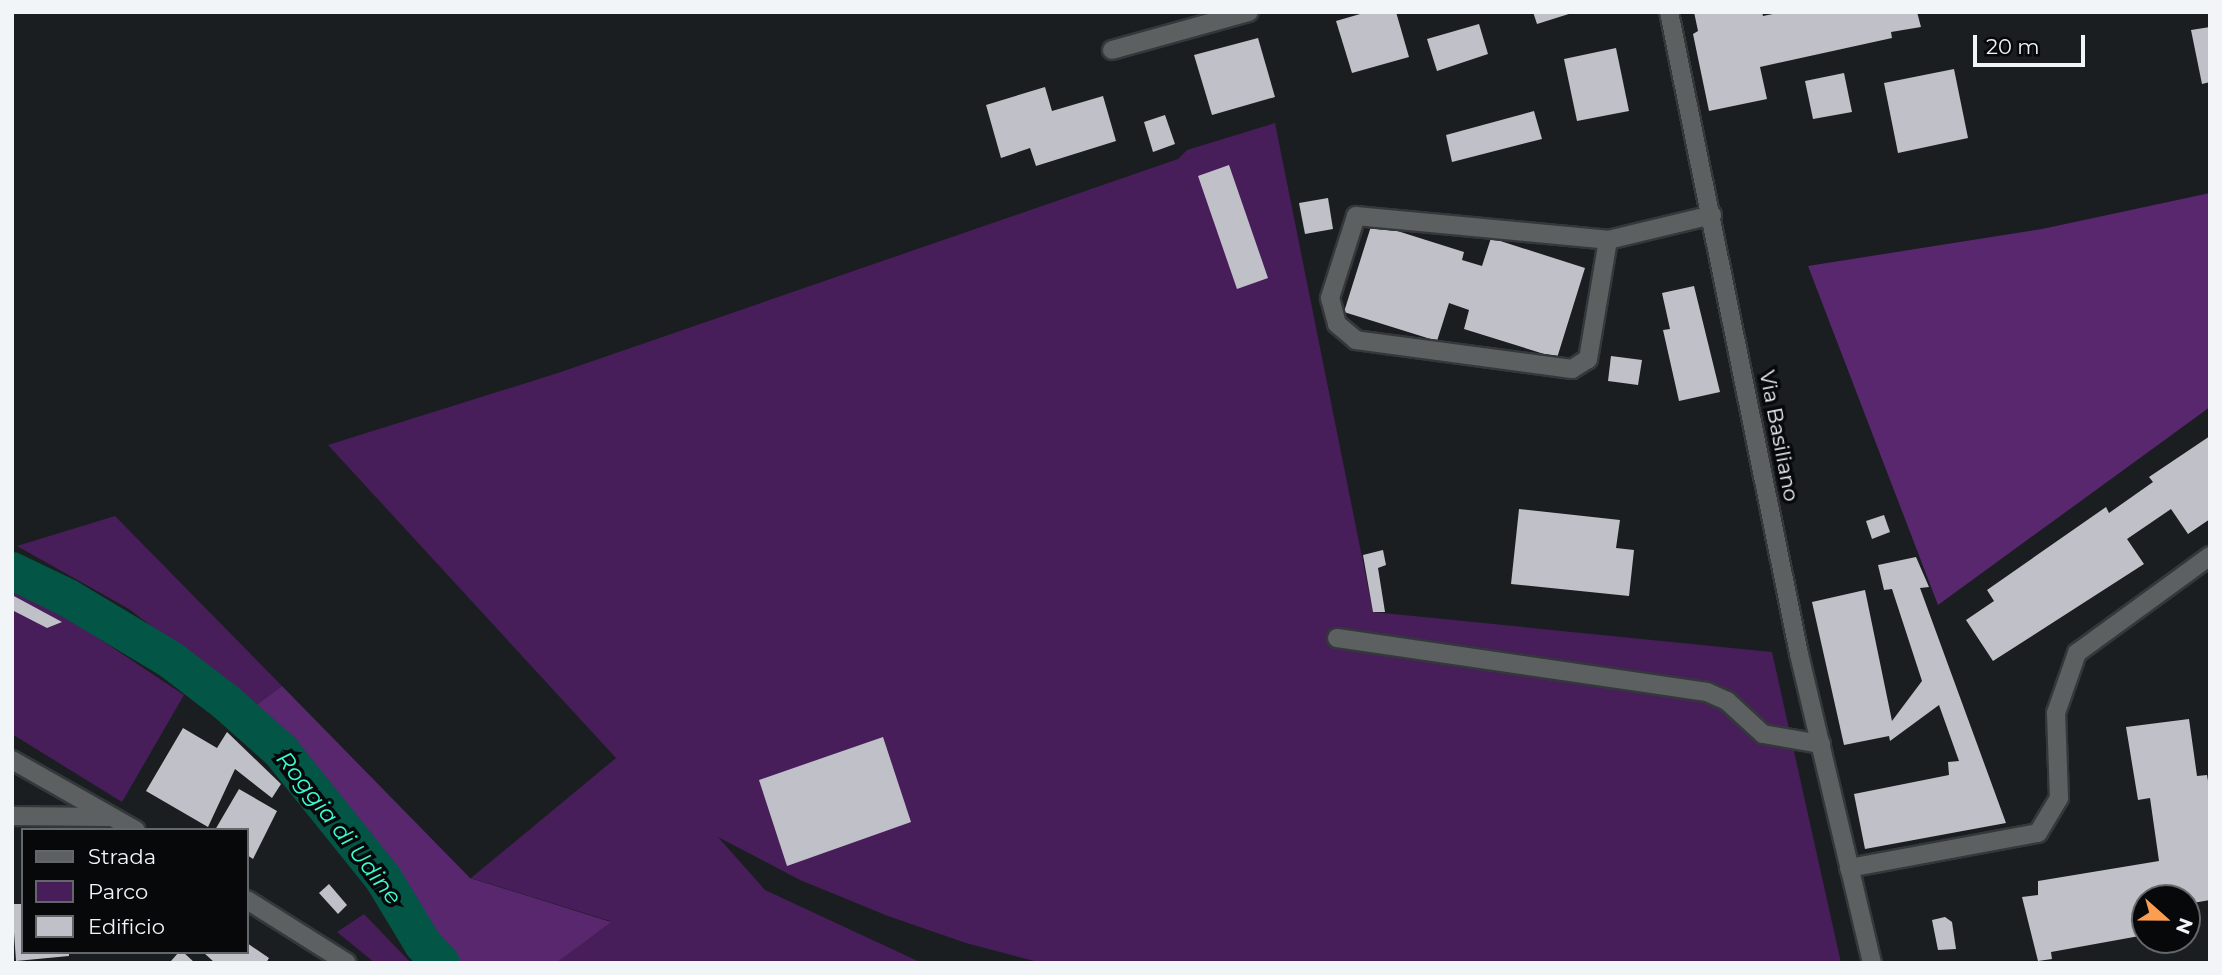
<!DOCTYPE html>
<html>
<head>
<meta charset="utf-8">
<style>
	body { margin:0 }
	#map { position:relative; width:2222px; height:975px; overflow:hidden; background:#1a1e21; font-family:Montserrat,sans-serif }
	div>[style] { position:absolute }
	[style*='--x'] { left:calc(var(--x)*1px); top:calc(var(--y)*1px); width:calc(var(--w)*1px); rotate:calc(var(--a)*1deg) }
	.green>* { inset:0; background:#471e59 }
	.forest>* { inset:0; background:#58276e }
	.canal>* { height:38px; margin:-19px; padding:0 19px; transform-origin:19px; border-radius:19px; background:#035545 }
	.building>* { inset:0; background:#c0c1c8 }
	.roads { filter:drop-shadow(2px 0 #34383b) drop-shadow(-2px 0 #34383b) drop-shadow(0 2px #34383b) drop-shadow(0 -2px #34383b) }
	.minor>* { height:18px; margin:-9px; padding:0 9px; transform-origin:9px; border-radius:9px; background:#5c6060 }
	span { translate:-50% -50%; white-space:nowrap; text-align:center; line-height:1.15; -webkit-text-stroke:7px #060809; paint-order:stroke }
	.street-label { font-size:21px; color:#f2f5f8 }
	.water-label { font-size:23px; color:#3df9d1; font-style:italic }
	.frame { position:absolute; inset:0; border:14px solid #f2f5f8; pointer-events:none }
	.legend { position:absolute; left:21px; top:828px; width:228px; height:126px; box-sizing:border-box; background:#060809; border:2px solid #646769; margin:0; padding:9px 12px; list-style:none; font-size:21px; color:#f2f5f8 }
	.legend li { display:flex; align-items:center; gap:14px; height:35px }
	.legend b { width:35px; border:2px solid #646769 }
	.north { position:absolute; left:2131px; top:884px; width:70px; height:70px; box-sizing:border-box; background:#060809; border:2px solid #646769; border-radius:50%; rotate:111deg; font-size:19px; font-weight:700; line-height:28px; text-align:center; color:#f2f5f8 }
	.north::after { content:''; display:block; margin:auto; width:24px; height:32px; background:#fb9e50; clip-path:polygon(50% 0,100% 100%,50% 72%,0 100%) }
	.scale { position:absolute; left:1973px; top:35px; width:112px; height:32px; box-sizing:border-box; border:4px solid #f2f5f8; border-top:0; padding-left:9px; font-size:21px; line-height:24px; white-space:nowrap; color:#f2f5f8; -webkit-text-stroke:5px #060809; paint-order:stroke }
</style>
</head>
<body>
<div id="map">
	<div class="green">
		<div style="clip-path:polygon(1275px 123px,1373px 612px,1772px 652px,1841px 963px,1042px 963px,966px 943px,888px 916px,800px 880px,718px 837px,765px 890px,922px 963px,556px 963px,610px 921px,471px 878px,616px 758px,328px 445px,558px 373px,1178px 159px,1187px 150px)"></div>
		<div style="clip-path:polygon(115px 516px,282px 686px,251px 709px,181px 649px,129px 609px,17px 546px)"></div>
		<div style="clip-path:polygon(12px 588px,65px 616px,184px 695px,122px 802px,12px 734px)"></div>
		<div style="clip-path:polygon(364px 914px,411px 963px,375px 963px,337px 932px)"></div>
	</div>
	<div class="forest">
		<div style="clip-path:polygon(2210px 193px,2210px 407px,1938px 605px,1808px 266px,2042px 229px)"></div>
		<div style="clip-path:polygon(282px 686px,470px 878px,611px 922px,556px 963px,462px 963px,429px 932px,392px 869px,297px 755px,251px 709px)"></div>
	</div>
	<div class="canal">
		<div style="--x:12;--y:571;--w:62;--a:25.7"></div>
		<div style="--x:68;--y:598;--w:120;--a:31"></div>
		<div style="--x:171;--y:660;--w:69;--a:37.4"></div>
		<div style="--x:226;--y:702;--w:74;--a:41.7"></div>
		<div style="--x:281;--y:751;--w:163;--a:51.2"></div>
		<div style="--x:383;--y:878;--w:77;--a:58.8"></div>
		<div style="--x:423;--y:944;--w:26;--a:47"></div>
	</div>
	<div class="building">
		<div style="clip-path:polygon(1367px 12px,1396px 12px,1409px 57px,1352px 73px,1336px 21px)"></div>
		<div style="clip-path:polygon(1533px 12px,1572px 12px,1572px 13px,1537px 24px)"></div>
		<div style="clip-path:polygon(1694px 12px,1762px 12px,1763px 16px,1782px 12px,1917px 12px,1921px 27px,1891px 32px,1892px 38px,1760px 67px,1767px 99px,1709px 111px,1693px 34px,1698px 31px)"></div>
		<div style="clip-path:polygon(1479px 24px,1488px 54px,1437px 71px,1427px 39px)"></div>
		<div style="clip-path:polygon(2210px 27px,2210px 82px,2202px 84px,2191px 30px)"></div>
		<div style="clip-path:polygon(1258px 38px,1275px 97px,1212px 115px,1194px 55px)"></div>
		<div style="clip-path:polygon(1616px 48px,1629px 111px,1577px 121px,1564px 59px)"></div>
		<div style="clip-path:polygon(1954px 69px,1968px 138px,1898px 153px,1884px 83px)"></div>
		<div style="clip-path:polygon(1844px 73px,1852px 112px,1813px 119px,1805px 81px)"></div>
		<div style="clip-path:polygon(1045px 87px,1052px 111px,1103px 96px,1116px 141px,1036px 166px,1030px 148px,1001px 158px,986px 105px)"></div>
		<div style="clip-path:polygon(1534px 111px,1542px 139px,1452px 162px,1446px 135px)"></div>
		<div style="clip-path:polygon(1165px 115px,1175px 144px,1153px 152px,1144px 122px)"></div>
		<div style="clip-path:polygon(1229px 165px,1268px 278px,1237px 289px,1198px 176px)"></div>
		<div style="clip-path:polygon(1328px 198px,1333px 229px,1305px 234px,1299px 203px)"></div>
		<div style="clip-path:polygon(1372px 223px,1464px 252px,1462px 260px,1482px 266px,1491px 238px,1585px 268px,1557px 358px,1464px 329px,1469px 310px,1449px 303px,1437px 341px,1344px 312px)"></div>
		<div style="clip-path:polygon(1694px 286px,1720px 392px,1679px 401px,1663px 330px,1670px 329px,1662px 293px)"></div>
		<div style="clip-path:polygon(1611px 356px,1642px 360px,1638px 385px,1608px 381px)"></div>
		<div style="clip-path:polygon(2210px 436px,2210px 519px,2188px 534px,2171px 509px,2127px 539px,2144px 564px,1993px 661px,1966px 620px,1994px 601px,1987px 590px,2106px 507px,2109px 513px,2153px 482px,2149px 477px)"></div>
		<div style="clip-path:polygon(1519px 509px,1620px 520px,1616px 548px,1634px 550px,1629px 596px,1511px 584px)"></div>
		<div style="clip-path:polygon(1884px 515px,1890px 532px,1872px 539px,1866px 521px)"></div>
		<div style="clip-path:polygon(1383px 550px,1386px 565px,1378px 568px,1385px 612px,1373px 612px,1363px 555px)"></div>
		<div style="clip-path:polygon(1916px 557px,1929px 587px,1920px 588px,2006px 823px,1865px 849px,1854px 794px,1949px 775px,1948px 762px,1959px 761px,1939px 705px,1890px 741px,1889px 736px,1844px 745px,1812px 602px,1865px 590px,1892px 721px,1922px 681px,1892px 589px,1884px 590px,1878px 565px)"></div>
		<div style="clip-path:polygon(12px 595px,25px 602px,62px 622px,47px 628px,12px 610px)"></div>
		<div style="clip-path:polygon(2189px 719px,2197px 776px,2207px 775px,2210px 793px,2210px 900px,2187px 904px,2187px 898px,2145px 898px,2145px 935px,2051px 952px,2052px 959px,2038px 961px,2022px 897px,2038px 895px,2038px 881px,2159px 861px,2150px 798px,2138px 800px,2126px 727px)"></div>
		<div style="clip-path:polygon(183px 728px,217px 748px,227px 732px,281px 784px,272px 798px,235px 769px,208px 827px,146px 791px)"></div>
		<div style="clip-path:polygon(883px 737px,911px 822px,787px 866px,759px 780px)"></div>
		<div style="clip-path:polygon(239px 789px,277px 811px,253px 859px,247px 855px,247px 830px,215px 830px)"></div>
		<div style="clip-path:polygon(329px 884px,347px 905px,338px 914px,319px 893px)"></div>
		<div style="clip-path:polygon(12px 904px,23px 904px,23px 952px,69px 952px,69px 956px,16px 961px)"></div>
		<div style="clip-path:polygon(1945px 917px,1952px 922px,1956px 949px,1938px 950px,1932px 920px)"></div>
		<div style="clip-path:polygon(247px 943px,269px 958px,266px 963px,215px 963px,203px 952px,247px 952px)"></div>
		<div style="clip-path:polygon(179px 952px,183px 952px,195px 963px,173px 963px,171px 961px)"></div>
	</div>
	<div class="roads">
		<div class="minor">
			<div style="--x:1669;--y:12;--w:655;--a:78.55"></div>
			<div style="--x:1799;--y:654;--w:318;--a:76.7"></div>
			<div style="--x:1112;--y:50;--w:142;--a:-15.5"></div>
			<div style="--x:1608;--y:240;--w:121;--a:99.5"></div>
			<div style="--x:1588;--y:359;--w:19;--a:148"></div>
			<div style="--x:1572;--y:369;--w:218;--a:-172.4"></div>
			<div style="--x:1356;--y:340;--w:25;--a:-140"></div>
			<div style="--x:1337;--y:324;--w:27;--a:-105"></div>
			<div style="--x:1330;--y:298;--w:86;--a:-72.4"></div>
			<div style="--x:1356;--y:216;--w:253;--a:5.4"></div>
			<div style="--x:1608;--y:240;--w:107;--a:-13.5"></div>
			<div style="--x:1337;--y:638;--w:374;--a:8.3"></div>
			<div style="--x:1707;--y:692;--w:22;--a:24"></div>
			<div style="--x:1727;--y:701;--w:49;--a:42.5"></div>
			<div style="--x:1763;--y:734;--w:59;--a:9.8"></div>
			<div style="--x:12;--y:760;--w:142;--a:29.6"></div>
			<div style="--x:12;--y:816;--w:97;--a:0.6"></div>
			<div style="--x:1849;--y:868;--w:192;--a:-10.5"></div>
			<div style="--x:2038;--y:833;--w:41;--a:-59"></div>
			<div style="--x:2059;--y:798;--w:85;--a:-92"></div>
			<div style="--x:2056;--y:713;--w:64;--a:-70.7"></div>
			<div style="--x:2077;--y:653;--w:165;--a:-36.1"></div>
			<div style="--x:247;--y:900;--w:118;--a:32.2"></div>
		</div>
	</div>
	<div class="street-label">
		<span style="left:1779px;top:436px;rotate:79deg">Via Basiliano</span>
	</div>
	<div class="water-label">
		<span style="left:339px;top:828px;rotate:52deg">Roggia di Udine</span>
	</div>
	<div class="frame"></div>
	<ul class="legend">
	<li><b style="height:9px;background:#5c6060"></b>Strada</li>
	<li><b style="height:19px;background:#471e59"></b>Parco</li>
	<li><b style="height:19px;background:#c0c1c8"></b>Edificio</li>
	</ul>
	<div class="north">N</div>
	<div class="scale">20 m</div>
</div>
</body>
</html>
